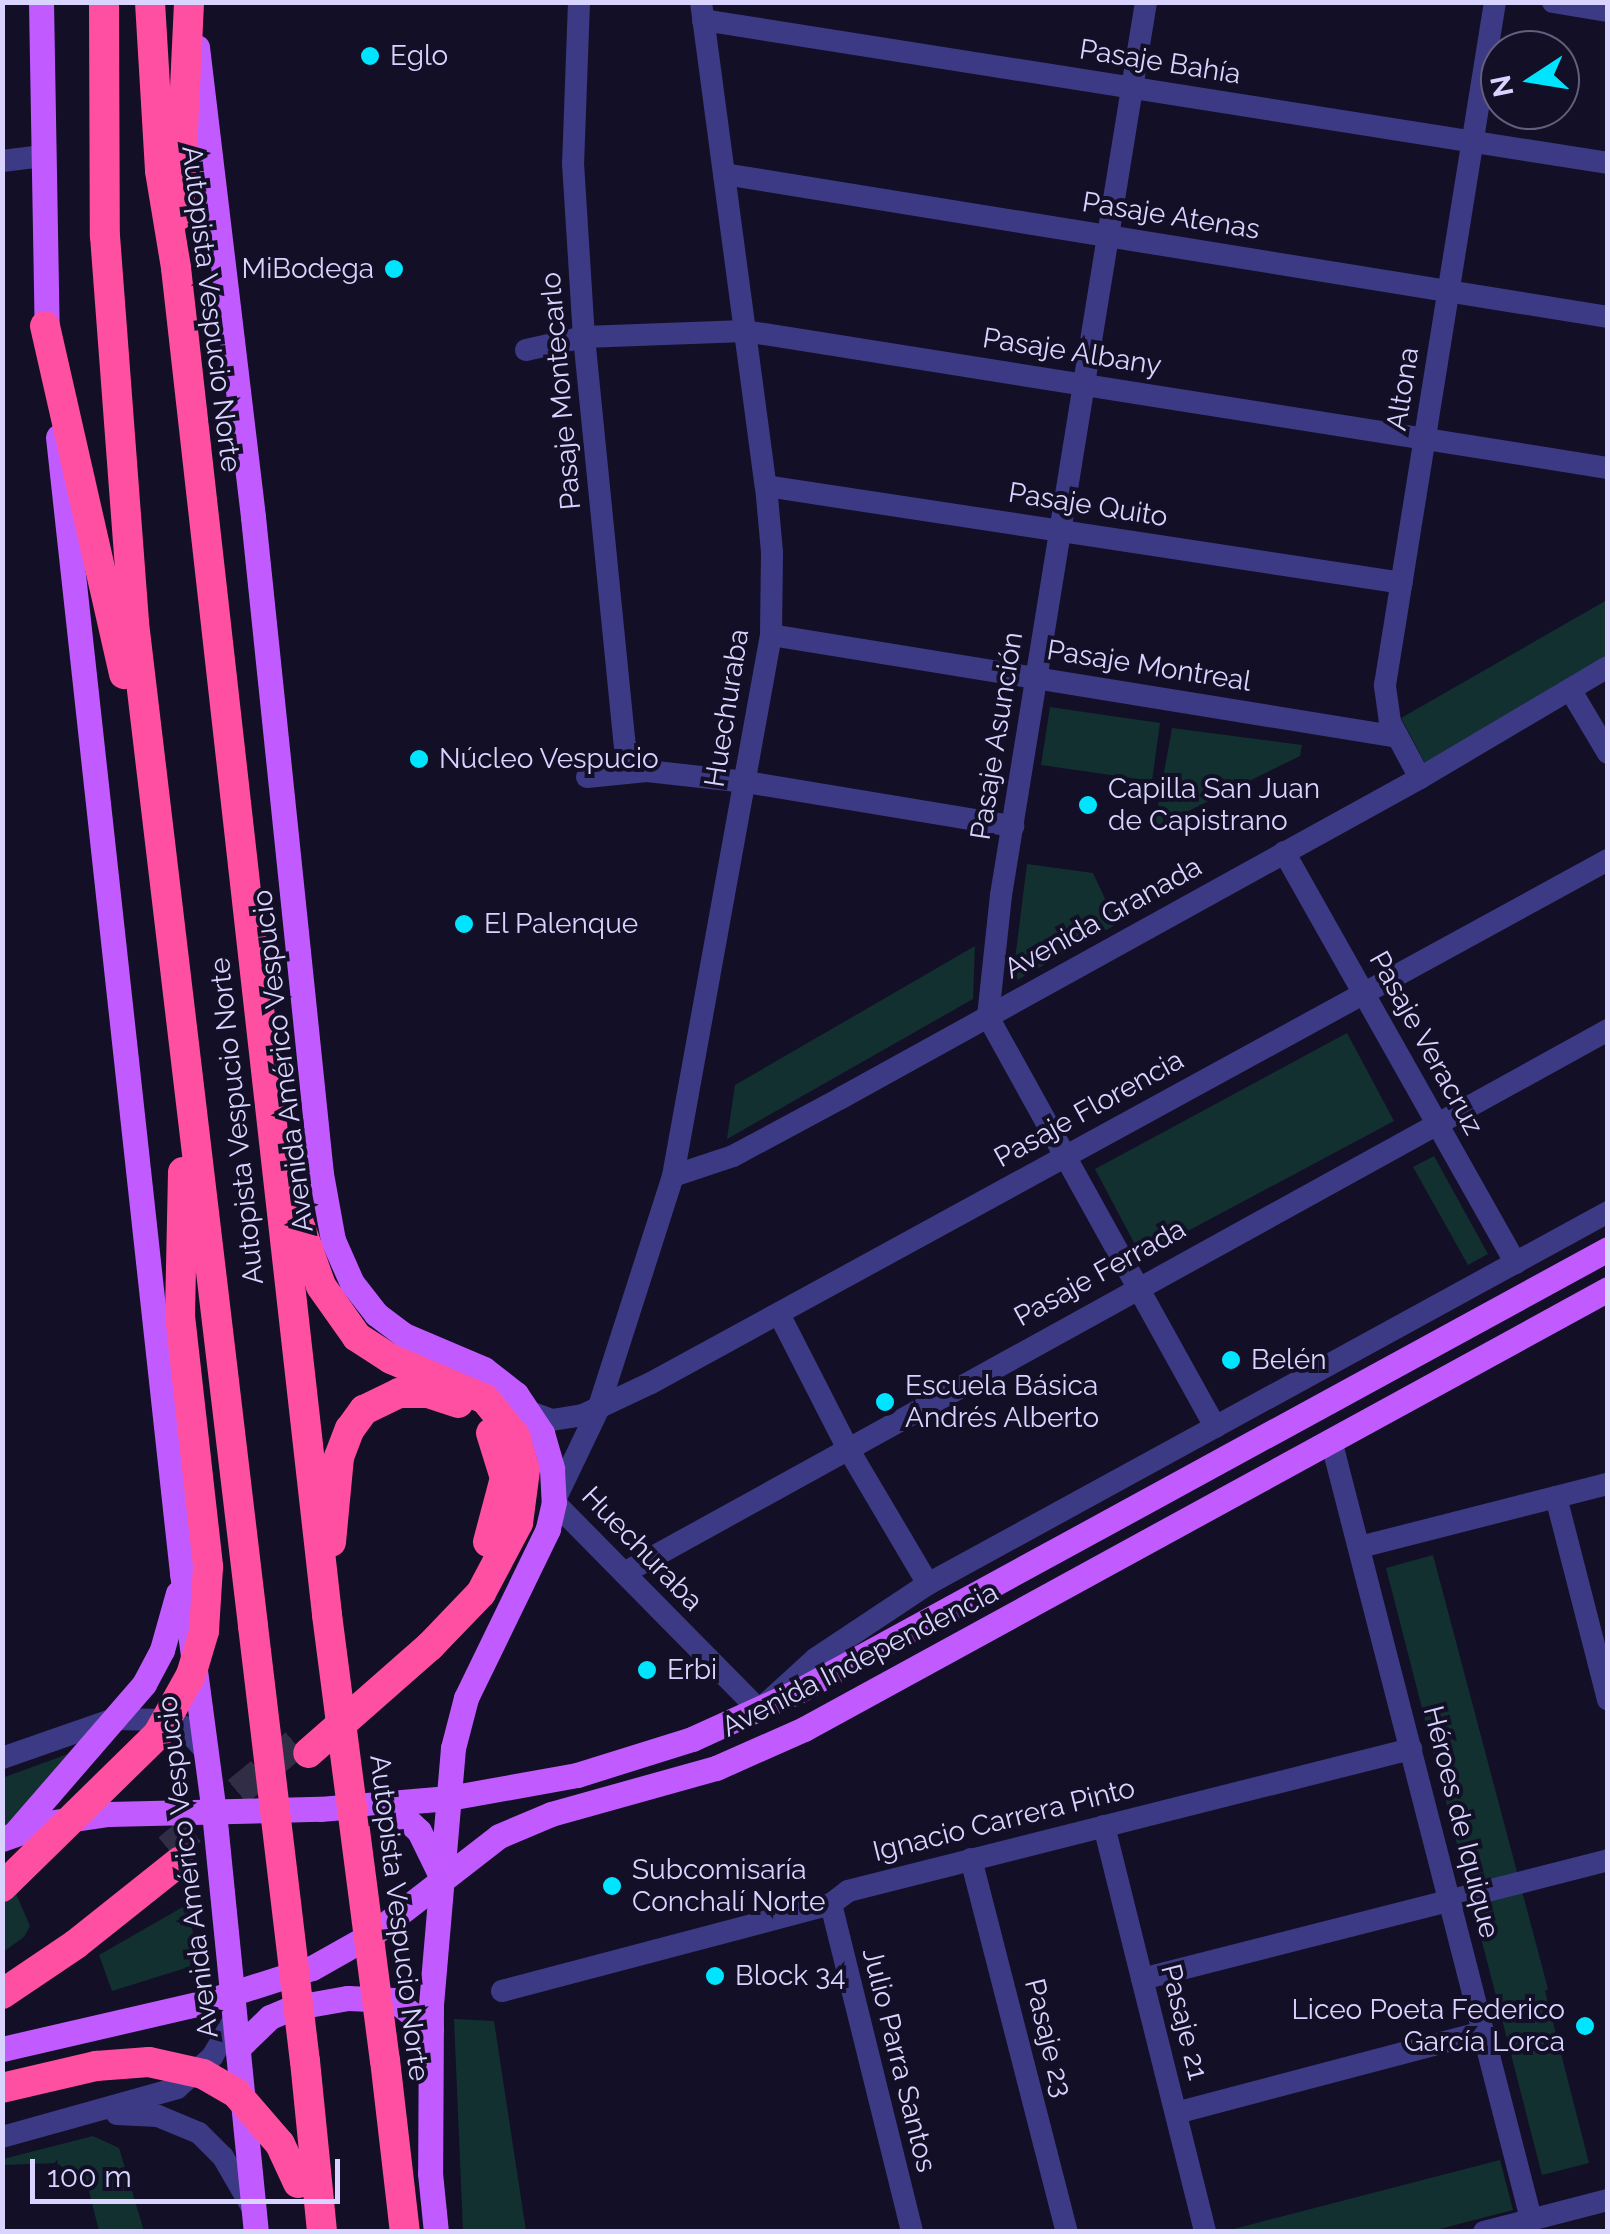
<!DOCTYPE html>
<html>
<head>
<meta charset="utf-8">
<style>
	body { margin:0 }
	#map { position:relative; width:1610px; height:2234px; overflow:hidden; background:#130f26; font-family:Raleway,sans-serif }
	div>[style] { position:absolute }
	[style*='--x'] { left:calc(var(--x)*1px); top:calc(var(--y)*1px); width:calc(var(--w)*1px); rotate:calc(var(--a)*1deg) }
	.green>* { inset:0; background:#12302f }
	.highway-tunnel>* { height:30px; margin-top:-15px; transform-origin:0; background:repeating-linear-gradient(90deg,#312d47 0 30px,transparent 0 45px) }
	.minor>* { height:22px; margin:-11px; padding:0 11px; transform-origin:11px; border-radius:11px; background:#3d3a85 }
	.major>* { height:25px; margin:-12.5px; padding:0 12.5px; transform-origin:12.5px; border-radius:12.5px; background:#c25bff }
	.highway>* { height:30px; margin:-15px; padding:0 15px; transform-origin:15px; border-radius:15px; background:#ff4fa3 }
	.highway-bridge>* { height:30px; margin:-15px; padding:0 15px; transform-origin:15px; border-radius:15px; background:#ff4fa3 }
	.dots>* { width:28px; height:28px; translate:-50% -50%; box-sizing:border-box; border:5px solid #130f26; border-radius:50% }
	span { translate:-50% -50%; white-space:nowrap; text-align:center; line-height:1.15; -webkit-text-stroke:8px #130f26; paint-order:stroke }
	.poi-label { font-size:28px; color:#d9d4ff }
	.left { translate:0 -50%; text-align:left }
	.right { translate:-100% -50%; text-align:right }
	.street-label { font-size:28px; color:#d9d4ff }
	.frame { position:absolute; inset:0; border:5px solid #d9d4ff; pointer-events:none }
	.north { position:absolute; left:1480px; top:30px; width:100px; height:100px; box-sizing:border-box; background:#130f26; border:2px solid #625e7d; border-radius:50%; rotate:258deg; font-size:28px; font-weight:700; line-height:40px; text-align:center; color:#d9d4ff }
	.north::after { content:''; display:block; margin:auto; width:35px; height:45px; background:#00e5ff; clip-path:polygon(50% 0,100% 100%,50% 72%,0 100%) }
	.scale { position:absolute; left:30px; top:2159px; width:310px; height:45px; box-sizing:border-box; border:5px solid #d9d4ff; border-top:0; padding-left:12px; font-size:30px; line-height:35px; white-space:nowrap; color:#d9d4ff; -webkit-text-stroke:8px #130f26; paint-order:stroke }
</style>
</head>
<body>
<div id="map">
	<div class="green">
		<div style="clip-path:polygon(1607px 600px,1607px 656px,1426px 765px,1401px 718px)"></div>
		<div style="clip-path:polygon(1050px 707px,1160px 723px,1152px 781px,1041px 765px)"></div>
		<div style="clip-path:polygon(1172px 728px,1302px 745px,1300px 756px,1154px 828px)"></div>
		<div style="clip-path:polygon(1027px 864px,1093px 873px,1117px 924px,1012px 983px)"></div>
		<div style="clip-path:polygon(975px 946px,973px 999px,727px 1139px,735px 1085px)"></div>
		<div style="clip-path:polygon(1347px 1033px,1394px 1121px,1141px 1256px,1095px 1169px)"></div>
		<div style="clip-path:polygon(1434px 1156px,1488px 1254px,1468px 1265px,1413px 1167px)"></div>
		<div style="clip-path:polygon(1433px 1555px,1548px 1989px,1545px 1991px,1589px 2163px,1542px 2175px,1386px 1568px)"></div>
		<div style="clip-path:polygon(68px 1754px,8px 1824px,3px 1827px,2px 1778px)"></div>
		<div style="clip-path:polygon(14px 1889px,30px 1926px,24px 1937px,3px 1952px,3px 1898px)"></div>
		<div style="clip-path:polygon(188px 1904px,196px 1952px,189px 1967px,112px 1991px,99px 1955px)"></div>
		<div style="clip-path:polygon(454px 2019px,494px 2021px,526px 2231px,463px 2231px)"></div>
		<div style="clip-path:polygon(93px 2136px,119px 2148px,144px 2231px,99px 2231px,88px 2187px,57px 2163px,3px 2165px,3px 2159px)"></div>
		<div style="clip-path:polygon(1500px 2160px,1513px 2210px,1432px 2231px,1226px 2231px)"></div>
	</div>
	<div class="highway-tunnel">
		<div style="--x:168;--y:1849;--w:170;--a:-39.5"></div>
	</div>
	<div class="minor">
		<div style="--x:579;--y:2;--w:161;--a:92.1"></div>
		<div style="--x:573;--y:163;--w:174;--a:86.4"></div>
		<div style="--x:584;--y:337;--w:410;--a:84.3"></div>
		<div style="--x:625;--y:745;--w:28;--a:73"></div>
		<div style="--x:701;--y:2;--w:488;--a:82.4"></div>
		<div style="--x:766;--y:486;--w:66;--a:84.8"></div>
		<div style="--x:772;--y:552;--w:83;--a:90.7"></div>
		<div style="--x:771;--y:635;--w:550;--a:100.27"></div>
		<div style="--x:673;--y:1176;--w:246;--a:107.8"></div>
		<div style="--x:598;--y:1410;--w:102;--a:115.6"></div>
		<div style="--x:554;--y:1502;--w:292;--a:45.4"></div>
		<div style="--x:759;--y:1710;--w:76;--a:-42.3"></div>
		<div style="--x:815;--y:1659;--w:136;--a:-33.6"></div>
		<div style="--x:928;--y:1584;--w:775;--a:-28.68"></div>
		<div style="--x:1146;--y:2;--w:905;--a:99.22"></div>
		<div style="--x:1001;--y:895;--w:123;--a:96.1"></div>
		<div style="--x:988;--y:1017;--w:469;--a:61"></div>
		<div style="--x:1553;--y:2;--w:56;--a:9.3"></div>
		<div style="--x:703;--y:20;--w:916;--a:8.98"></div>
		<div style="--x:2;--y:161;--w:39;--a:-7"></div>
		<div style="--x:724;--y:174;--w:895;--a:9.19"></div>
		<div style="--x:526;--y:350;--w:59;--a:-12.6"></div>
		<div style="--x:584;--y:337;--w:161;--a:-2.1"></div>
		<div style="--x:745;--y:331;--w:874;--a:9.02"></div>
		<div style="--x:766;--y:486;--w:643;--a:8.67"></div>
		<div style="--x:771;--y:635;--w:635;--a:9.24"></div>
		<div style="--x:1571;--y:691;--w:72;--a:59.2"></div>
		<div style="--x:587;--y:777;--w:60;--a:-5.7"></div>
		<div style="--x:647;--y:771;--w:100;--a:6.3"></div>
		<div style="--x:746;--y:782;--w:271;--a:9.4"></div>
		<div style="--x:1420;--y:778;--w:64;--a:-118.2"></div>
		<div style="--x:1390;--y:722;--w:37;--a:-98"></div>
		<div style="--x:1385;--y:685;--w:692;--a:-80.85"></div>
		<div style="--x:1284;--y:852;--w:472;--a:60.6"></div>
		<div style="--x:673;--y:1176;--w:63;--a:-18.4"></div>
		<div style="--x:733;--y:1156;--w:123;--a:-28.2"></div>
		<div style="--x:841;--y:1098;--w:662;--a:-28.93"></div>
		<div style="--x:1420;--y:778;--w:218;--a:-30.6"></div>
		<div style="--x:779;--y:1314;--w:149;--a:62.9"></div>
		<div style="--x:847;--y:1447;--w:159;--a:59.4"></div>
		<div style="--x:530;--y:1412;--w:23;--a:20"></div>
		<div style="--x:552;--y:1420;--w:31;--a:-9"></div>
		<div style="--x:583;--y:1415;--w:75;--a:-25.2"></div>
		<div style="--x:651;--y:1383;--w:1091;--a:-28.66"></div>
		<div style="--x:1331;--y:1440;--w:804;--a:75.6"></div>
		<div style="--x:1556;--y:1497;--w:209;--a:75.6"></div>
		<div style="--x:1360;--y:1547;--w:256;--a:-14.3"></div>
		<div style="--x:624;--y:1573;--w:1124;--a:-28.89"></div>
		<div style="--x:2;--y:1758;--w:119;--a:-19.2"></div>
		<div style="--x:114;--y:1719;--w:52;--a:1.1"></div>
		<div style="--x:166;--y:1720;--w:19;--a:21"></div>
		<div style="--x:184;--y:1727;--w:30;--a:48"></div>
		<div style="--x:1104;--y:1826;--w:418;--a:76"></div>
		<div style="--x:971;--y:1859;--w:385;--a:75.6"></div>
		<div style="--x:831;--y:1904;--w:338;--a:76.1"></div>
		<div style="--x:1142;--y:1979;--w:481;--a:-14.3"></div>
		<div style="--x:502;--y:1991;--w:340;--a:-14.8"></div>
		<div style="--x:831;--y:1904;--w:21;--a:-37"></div>
		<div style="--x:848;--y:1891;--w:581;--a:-14.16"></div>
		<div style="--x:1176;--y:2113;--w:318;--a:-14.8"></div>
		<div style="--x:117;--y:2114;--w:41;--a:2.8"></div>
		<div style="--x:158;--y:2116;--w:44;--a:22.5"></div>
		<div style="--x:199;--y:2133;--w:34;--a:45"></div>
		<div style="--x:223;--y:2157;--w:58;--a:59.9"></div>
		<div style="--x:2;--y:2137;--w:182;--a:-15.6"></div>
		<div style="--x:177;--y:2088;--w:47;--a:-41.5"></div>
		<div style="--x:212;--y:2057;--w:48;--a:-59.7"></div>
		<div style="--x:1484;--y:2232;--w:128;--a:-14.5"></div>
	</div>
	<div class="major">
		<div style="--x:41;--y:2;--w:340;--a:89"></div>
		<div style="--x:197;--y:47;--w:473;--a:83.2"></div>
		<div style="--x:253;--y:517;--w:661;--a:84.09"></div>
		<div style="--x:321;--y:1174;--w:67;--a:79.7"></div>
		<div style="--x:333;--y:1240;--w:47;--a:66.2"></div>
		<div style="--x:352;--y:1283;--w:39;--a:52"></div>
		<div style="--x:376;--y:1314;--w:35;--a:37"></div>
		<div style="--x:404;--y:1335;--w:87;--a:23"></div>
		<div style="--x:484;--y:1369;--w:41;--a:38"></div>
		<div style="--x:516;--y:1394;--w:47;--a:56.3"></div>
		<div style="--x:542;--y:1433;--w:37;--a:74"></div>
		<div style="--x:552;--y:1469;--w:33;--a:87"></div>
		<div style="--x:554;--y:1502;--w:28;--a:103"></div>
		<div style="--x:548;--y:1529;--w:188;--a:115.9"></div>
		<div style="--x:466;--y:1698;--w:52;--a:104.6"></div>
		<div style="--x:453;--y:1748;--w:260;--a:94.9"></div>
		<div style="--x:431;--y:2007;--w:166;--a:90.3"></div>
		<div style="--x:430;--y:2173;--w:59;--a:84.2"></div>
		<div style="--x:58;--y:437;--w:1143;--a:83.77"></div>
		<div style="--x:182;--y:1573;--w:241;--a:82.4"></div>
		<div style="--x:214;--y:1812;--w:422;--a:84.3"></div>
		<div style="--x:391;--y:1805;--w:38;--a:43"></div>
		<div style="--x:419;--y:1831;--w:46;--a:64"></div>
		<div style="--x:15;--y:1833;--w:197;--a:-49.1"></div>
		<div style="--x:144;--y:1684;--w:38;--a:-62"></div>
		<div style="--x:162;--y:1650;--w:59;--a:-74.3"></div>
		<div style="--x:2;--y:1839;--w:48;--a:-19.6"></div>
		<div style="--x:47;--y:1823;--w:62;--a:-8.4"></div>
		<div style="--x:108;--y:1814;--w:212;--a:-1.4"></div>
		<div style="--x:320;--y:1809;--w:129;--a:-4.9"></div>
		<div style="--x:449;--y:1798;--w:130;--a:-10.2"></div>
		<div style="--x:577;--y:1775;--w:121;--a:-17.4"></div>
		<div style="--x:692;--y:1739;--w:119;--a:-24.4"></div>
		<div style="--x:800;--y:1690;--w:921;--a:-28.63"></div>
		<div style="--x:239;--y:2047;--w:43;--a:-44.1"></div>
		<div style="--x:270;--y:2017;--w:23;--a:-23"></div>
		<div style="--x:291;--y:2008;--w:58;--a:-10"></div>
		<div style="--x:348;--y:1998;--w:46;--a:2.5"></div>
		<div style="--x:394;--y:2000;--w:47;--a:38.1"></div>
		<div style="--x:2;--y:2049;--w:205;--a:-13"></div>
		<div style="--x:202;--y:2003;--w:115;--a:-17.7"></div>
		<div style="--x:312;--y:1968;--w:71;--a:-29.4"></div>
		<div style="--x:374;--y:1933;--w:158;--a:-37.8"></div>
		<div style="--x:499;--y:1836;--w:56;--a:-22.9"></div>
		<div style="--x:551;--y:1814;--w:171;--a:-15.6"></div>
		<div style="--x:716;--y:1768;--w:96;--a:-23.9"></div>
		<div style="--x:804;--y:1729;--w:917;--a:-28.69"></div>
	</div>
	<div class="highway">
		<div style="--x:104;--y:2;--w:234;--a:89.8"></div>
		<div style="--x:105;--y:236;--w:388;--a:85.7"></div>
		<div style="--x:134;--y:623;--w:1010;--a:83.23"></div>
		<div style="--x:150;--y:2;--w:169;--a:86.6"></div>
		<div style="--x:160;--y:171;--w:98;--a:80.6"></div>
		<div style="--x:176;--y:268;--w:1355;--a:83.6"></div>
		<div style="--x:179;--y:215;--w:213;--a:-87.3"></div>
		<div style="--x:45;--y:326;--w:357;--a:77.2"></div>
		<div style="--x:183;--y:1172;--w:144;--a:91.2"></div>
		<div style="--x:180;--y:1316;--w:253;--a:83.6"></div>
		<div style="--x:208;--y:1567;--w:64;--a:93.6"></div>
		<div style="--x:295;--y:1212;--w:78;--a:70.6"></div>
		<div style="--x:321;--y:1286;--w:62;--a:54.8"></div>
		<div style="--x:357;--y:1337;--w:40;--a:32.9"></div>
		<div style="--x:391;--y:1359;--w:102;--a:23.1"></div>
		<div style="--x:485;--y:1399;--w:48;--a:51"></div>
		<div style="--x:515;--y:1436;--w:35;--a:74"></div>
		<div style="--x:525;--y:1470;--w:53;--a:97.5"></div>
		<div style="--x:518;--y:1523;--w:79;--a:117.9"></div>
		<div style="--x:481;--y:1593;--w:74;--a:133.9"></div>
		<div style="--x:430;--y:1646;--w:162;--a:138.7"></div>
		<div style="--x:331;--y:1542;--w:85;--a:-84.6"></div>
		<div style="--x:339;--y:1457;--w:30;--a:-69"></div>
		<div style="--x:350;--y:1429;--w:24;--a:-54"></div>
		<div style="--x:364;--y:1410;--w:39;--a:-26"></div>
		<div style="--x:399;--y:1393;--w:29;--a:0"></div>
		<div style="--x:428;--y:1393;--w:32;--a:18"></div>
		<div style="--x:488;--y:1542;--w:66;--a:-75.1"></div>
		<div style="--x:505;--y:1478;--w:47;--a:-107.3"></div>
		<div style="--x:2;--y:1994;--w:89;--a:-34"></div>
		<div style="--x:76;--y:1944;--w:132;--a:-38.5"></div>
		<div style="--x:385;--y:2060;--w:173;--a:83.4"></div>
		<div style="--x:305;--y:2061;--w:172;--a:84.3"></div>
		<div style="--x:2;--y:2088;--w:97;--a:-13.2"></div>
		<div style="--x:96;--y:2066;--w:53;--a:-4.3"></div>
	</div>
	<div class="highway-bridge">
		<div style="--x:327;--y:1615;--w:449;--a:82.6"></div>
		<div style="--x:253;--y:1626;--w:438;--a:83.2"></div>
		<div style="--x:2;--y:1887;--w:219;--a:-44.4"></div>
		<div style="--x:158;--y:1734;--w:68;--a:-60.8"></div>
		<div style="--x:191;--y:1675;--w:46;--a:-73.5"></div>
		<div style="--x:149;--y:2062;--w:55;--a:12.5"></div>
		<div style="--x:203;--y:2074;--w:38;--a:30"></div>
		<div style="--x:236;--y:2093;--w:67;--a:49.2"></div>
		<div style="--x:280;--y:2144;--w:43;--a:65.2"></div>
	</div>
	<div class="dots">
		<div style="left:370px;top:56px;background:#00e5ff"></div>
		<div style="left:394px;top:269px;background:#00e5ff"></div>
		<div style="left:419px;top:759px;background:#00e5ff"></div>
		<div style="left:1088px;top:805px;background:#00e5ff"></div>
		<div style="left:464px;top:924px;background:#00e5ff"></div>
		<div style="left:1231px;top:1360px;background:#00e5ff"></div>
		<div style="left:885px;top:1402px;background:#00e5ff"></div>
		<div style="left:647px;top:1670px;background:#00e5ff"></div>
		<div style="left:612px;top:1886px;background:#00e5ff"></div>
		<div style="left:715px;top:1976px;background:#00e5ff"></div>
		<div style="left:1585px;top:2026px;background:#00e5ff"></div>
	</div>
	<div class="poi-label">
		<span class="left" style="left:390px;top:56px">Eglo</span>
		<span class="right" style="left:374px;top:269px">MiBodega</span>
		<span class="left" style="left:439px;top:759px">Núcleo Vespucio</span>
		<span class="left" style="left:1108px;top:805px">Capilla San Juan<br>de Capistrano</span>
		<span class="left" style="left:484px;top:924px">El Palenque</span>
		<span class="left" style="left:1251px;top:1360px">Belén</span>
		<span class="left" style="left:905px;top:1402px">Escuela Básica<br>Andrés Alberto</span>
		<span class="left" style="left:667px;top:1670px">Erbi</span>
		<span class="left" style="left:632px;top:1886px">Subcomisaría<br>Conchalí Norte</span>
		<span class="left" style="left:735px;top:1976px">Block 34</span>
		<span class="right" style="left:1565px;top:2026px">Liceo Poeta Federico<br>García Lorca</span>
	</div>
	<div class="street-label">
		<span style="left:1160px;top:62px;rotate:9deg">Pasaje Bahía</span>
		<span style="left:1171px;top:216px;rotate:9deg">Pasaje Atenas</span>
		<span style="left:211px;top:309px;rotate:83deg">Autopista Vespucio Norte</span>
		<span style="left:1072px;top:352px;rotate:9deg">Pasaje Albany</span>
		<span style="left:1403px;top:389px;rotate:-81deg">Altona</span>
		<span style="left:561px;top:391px;rotate:-95deg">Pasaje Montecarlo</span>
		<span style="left:1088px;top:505px;rotate:9deg">Pasaje Quito</span>
		<span style="left:1149px;top:666px;rotate:9deg">Pasaje Montreal</span>
		<span style="left:727px;top:708px;rotate:-81deg">Huechuraba</span>
		<span style="left:997px;top:736px;rotate:-81deg">Pasaje Asunción</span>
		<span style="left:1103px;top:918px;rotate:-29deg">Avenida Granada</span>
		<span style="left:1426px;top:1043px;rotate:61deg">Pasaje Veracruz</span>
		<span style="left:283px;top:1061px;rotate:-97deg">Avenida Américo Vespucio</span>
		<span style="left:1089px;top:1109px;rotate:-29deg">Pasaje Florencia</span>
		<span style="left:237px;top:1121px;rotate:-96deg">Autopista Vespucio Norte</span>
		<span style="left:1100px;top:1273px;rotate:-29deg">Pasaje Ferrada</span>
		<span style="left:642px;top:1549px;rotate:46deg">Huechuraba</span>
		<span style="left:860px;top:1660px;rotate:-27deg">Avenida Independencia</span>
		<span style="left:1004px;top:1820px;rotate:-14deg">Ignacio Carrera Pinto</span>
		<span style="left:1461px;top:1822px;rotate:76deg">Héroes de Iquique</span>
		<span style="left:188px;top:1867px;rotate:-97deg">Avenida Américo Vespucio</span>
		<span style="left:399px;top:1918px;rotate:83deg">Autopista Vespucio Norte</span>
		<span style="left:1184px;top:2022px;rotate:76deg">Pasaje 21</span>
		<span style="left:1048px;top:2038px;rotate:76deg">Pasaje 23</span>
		<span style="left:899px;top:2060px;rotate:76deg">Julio Parra Santos</span>
	</div>
	<div class="frame"></div>
	<div class="north">N</div>
	<div class="scale">100 m</div>
</div>
</body>
</html>
